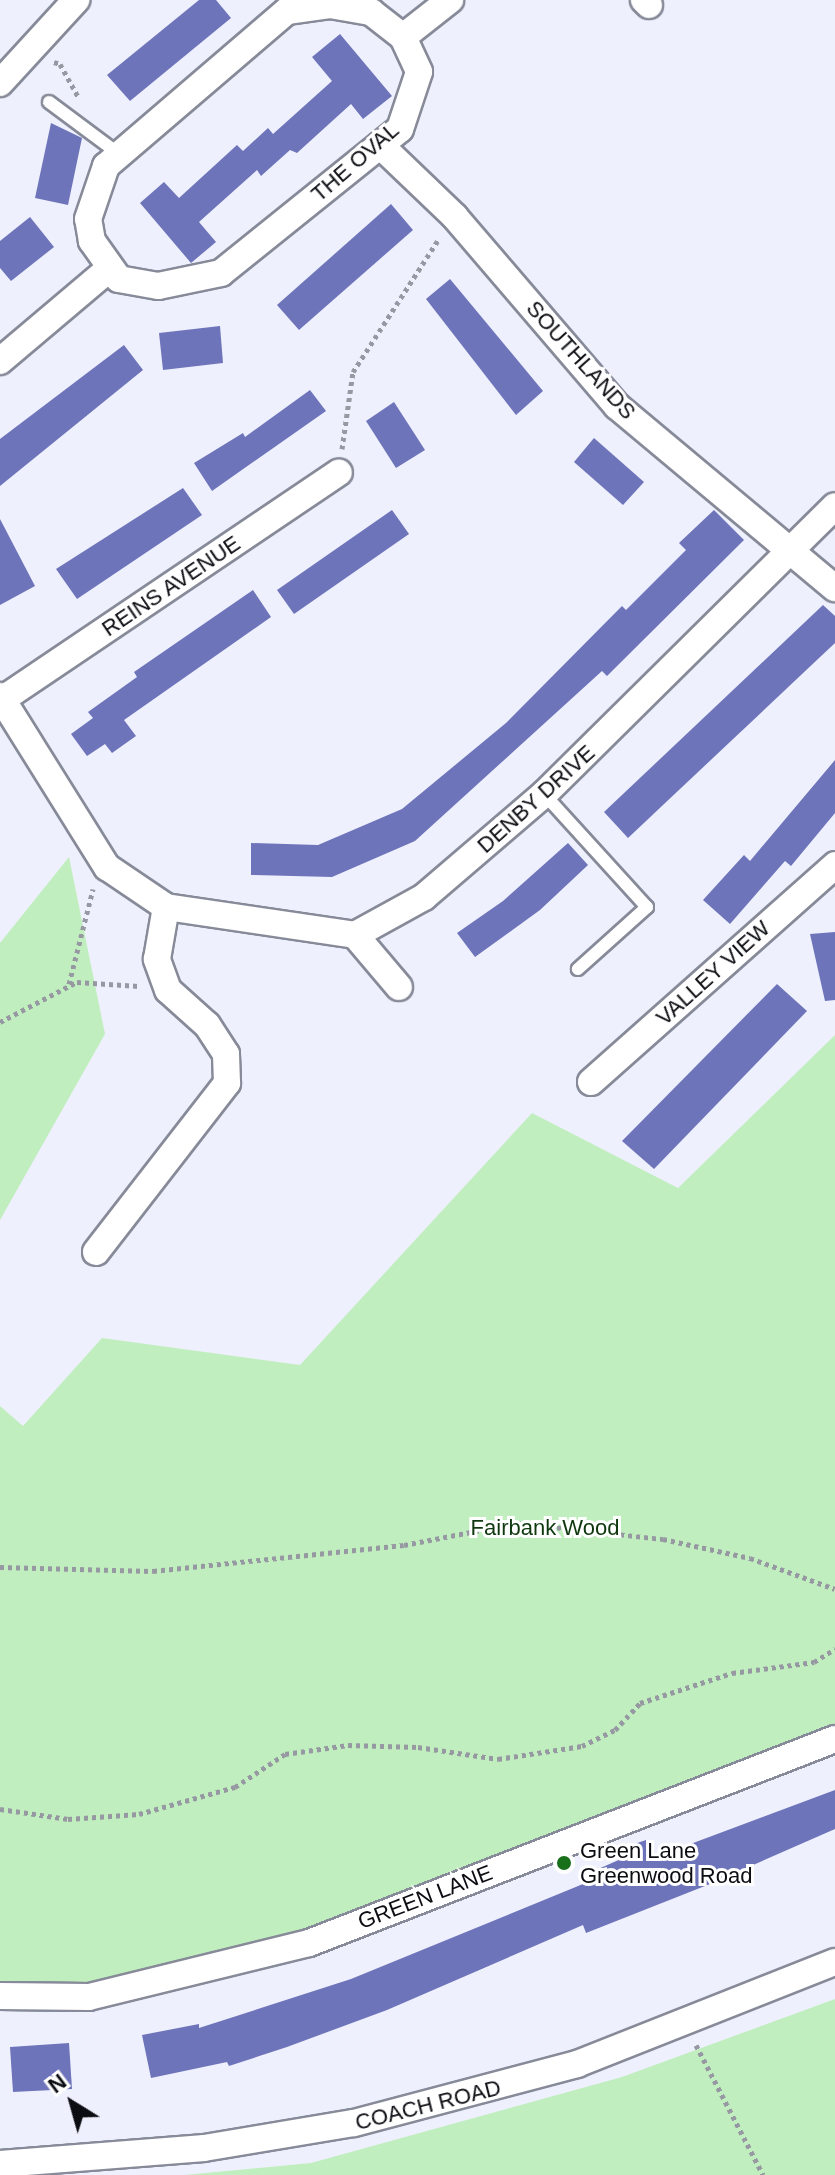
<!DOCTYPE html>
<html>
<head>
<meta charset="utf-8">
<style>
	body { margin:0 }
	#map { position:relative; width:835px; height:2175px; overflow:hidden; background:#eef0fd; font-family:Helvetica,sans-serif }
	div>[style] { position:absolute }
	[style*='--x'] { left:calc(var(--x)*1px); top:calc(var(--y)*1px); width:calc(var(--w)*1px); rotate:calc(var(--a)*1deg) }
	.green>* { inset:0; background:#c1eebe }
	.building>* { inset:0; background:#6e74ba }
	.path>* { height:5px; margin-top:-2.5px; transform-origin:0; background:repeating-linear-gradient(90deg,#9799a2 0 4px,transparent 0 8px) }
	.roads { filter:drop-shadow(2px 0 #878a98) drop-shadow(-2px 0 #878a98) drop-shadow(0 2px #878a98) drop-shadow(0 -2px #878a98) }
	.lane>* { height:12px; margin:-6px; padding:0 6px; transform-origin:6px; border-radius:6px; background:#fff }
	.street>* { height:26px; margin:-13px; padding:0 13px; transform-origin:13px; border-radius:13px; background:#fff }
	.dots>* { width:22px; height:22px; translate:-50% -50%; box-sizing:border-box; border:4px solid #fff; border-radius:50% }
	span { translate:-50% -50%; white-space:nowrap; text-align:center; line-height:1.15; -webkit-text-stroke:6px #fff; paint-order:stroke }
	.street-label { font-size:22px; color:#0c0d12 }
	.park-label { font-size:22px; color:#0f380f }
	.poi-label { font-size:22px; color:#0c0d12 }
	.left { translate:0 -50%; text-align:left }
	.north { position:absolute; left:32px; top:2063px; width:80px; height:80px; -webkit-text-stroke:6px #fff; paint-order:stroke; rotate:323deg; font-size:22px; font-weight:700; line-height:32px; text-align:center; color:#0c0d12 }
	.north::after { content:''; display:block; margin:auto; width:28px; height:36px; background:#0c0d12; clip-path:polygon(50% 0,100% 100%,50% 72%,0 100%) }
</style>
</head>
<body>
<div id="map">
	<div class="green">
		<div style="clip-path:polygon(69px 857px,105px 1034px,0 1220px,0 943px)"></div>
		<div style="clip-path:polygon(835px 1035px,835px 1723px,747px 1762px,320px 1926px,92px 1985px,0 1982px,0 1406px,23px 1426px,102px 1338px,300px 1365px,532px 1113px,678px 1188px)"></div>
		<div style="clip-path:polygon(835px 1999px,835px 2175px,184px 2175px,311px 2163px,622px 2077px)"></div>
	</div>
	<div class="building">
		<div style="clip-path:polygon(199px 0,216px 0,231px 18px,130px 101px,107px 75px)"></div>
		<div style="clip-path:polygon(340px 34px,392px 96px,363px 119px,351px 104px,297px 153px,290px 150px,261px 176px,257px 170px,199px 222px,216px 242px,191px 263px,140px 203px,164px 182px,179px 198px,237px 145px,243px 151px,268px 128px,273px 134px,332px 81px,312px 57px)"></div>
		<div style="clip-path:polygon(51px 123px,82px 138px,68px 205px,35px 198px)"></div>
		<div style="clip-path:polygon(391px 204px,413px 230px,299px 330px,277px 305px)"></div>
		<div style="clip-path:polygon(30px 217px,54px 247px,11px 281px,0 268px,0 241px)"></div>
		<div style="clip-path:polygon(450px 279px,543px 391px,516px 415px,426px 299px)"></div>
		<div style="clip-path:polygon(220px 326px,223px 363px,163px 370px,159px 333px)"></div>
		<div style="clip-path:polygon(124px 345px,143px 370px,0 486px,0 439px)"></div>
		<div style="clip-path:polygon(310px 390px,326px 411px,212px 491px,194px 463px,243px 433px,245px 437px)"></div>
		<div style="clip-path:polygon(394px 402px,425px 450px,396px 468px,366px 421px)"></div>
		<div style="clip-path:polygon(594px 438px,644px 482px,623px 505px,574px 462px)"></div>
		<div style="clip-path:polygon(183px 488px,202px 515px,77px 599px,56px 569px)"></div>
		<div style="clip-path:polygon(392px 510px,409px 534px,294px 614px,277px 590px)"></div>
		<div style="clip-path:polygon(714px 510px,744px 540px,607px 676px,602px 671px,415px 841px,332px 877px,251px 875px,251px 843px,318px 845px,402px 809px,506px 723px,622px 606px,626px 610px,686px 550px,679px 543px)"></div>
		<div style="clip-path:polygon(0 519px,35px 586px,0 605px)"></div>
		<div style="clip-path:polygon(253px 590px,271px 617px,124px 720px,136px 736px,112px 753px,105px 744px,87px 756px,71px 734px,93px 718px,88px 712px,137px 677px,134px 672px)"></div>
		<div style="clip-path:polygon(823px 605px,835px 616px,835px 643px,628px 838px,604px 812px)"></div>
		<div style="clip-path:polygon(835px 760px,835px 813px,791px 866px,785px 861px,730px 924px,703px 900px,744px 855px,750px 861px)"></div>
		<div style="clip-path:polygon(568px 843px,588px 865px,540px 910px,475px 957px,457px 933px,503px 901px)"></div>
		<div style="clip-path:polygon(835px 932px,835px 1000px,825px 1001px,810px 934px)"></div>
		<div style="clip-path:polygon(777px 984px,807px 1011px,654px 1169px,622px 1141px)"></div>
		<div style="clip-path:polygon(835px 1790px,835px 1829px,710px 1884px,586px 1933px,583px 1925px,387px 2010px,287px 2047px,229px 2066px,227px 2062px,151px 2078px,142px 2035px,199px 2024px,199px 2028px,351px 1979px,583px 1884px,580px 1877px,621px 1859px,617px 1850px,646px 1840px,653px 1858px)"></div>
		<div style="clip-path:polygon(69px 2043px,72px 2089px,13px 2092px,10px 2047px)"></div>
	</div>
	<div class="path">
		<div style="--x:54;--y:62;--w:6;--a:18"></div>
		<div style="--x:60;--y:64;--w:39;--a:61"></div>
		<div style="--x:342;--y:449;--w:78;--a:-81.9"></div>
		<div style="--x:353;--y:372;--w:157;--a:-57.2"></div>
		<div style="--x:69;--y:984;--w:98;--a:-75.8"></div>
		<div style="--x:0;--y:1022;--w:87;--a:-27.5"></div>
		<div style="--x:77;--y:982;--w:62;--a:3.7"></div>
		<div style="--x:0;--y:1567;--w:153;--a:1.5"></div>
		<div style="--x:153;--y:1571;--w:252;--a:-5.9"></div>
		<div style="--x:404;--y:1545;--w:115;--a:-11"></div>
		<div style="--x:517;--y:1523;--w:147;--a:6.3"></div>
		<div style="--x:663;--y:1539;--w:89;--a:12.3"></div>
		<div style="--x:750;--y:1558;--w:90;--a:20"></div>
		<div style="--x:0;--y:1809;--w:69;--a:8.4"></div>
		<div style="--x:68;--y:1819;--w:71;--a:-4"></div>
		<div style="--x:139;--y:1814;--w:100;--a:-15.7"></div>
		<div style="--x:235;--y:1787;--w:60;--a:-33.4"></div>
		<div style="--x:285;--y:1754;--w:64;--a:-8.1"></div>
		<div style="--x:348;--y:1745;--w:70;--a:1.6"></div>
		<div style="--x:418;--y:1747;--w:81;--a:8.5"></div>
		<div style="--x:498;--y:1759;--w:85;--a:-8.8"></div>
		<div style="--x:582;--y:1746;--w:37;--a:-26"></div>
		<div style="--x:615;--y:1730;--w:37;--a:-47"></div>
		<div style="--x:640;--y:1703;--w:97;--a:-18.1"></div>
		<div style="--x:732;--y:1673;--w:83;--a:-7.6"></div>
		<div style="--x:814;--y:1662;--w:25;--a:-32"></div>
		<div style="--x:696;--y:2045;--w:146;--a:62.7"></div>
	</div>
	<div class="roads">
		<div class="lane">
			<div style="--x:49;--y:102;--w:87;--a:36.6"></div>
			<div style="--x:544;--y:794;--w:153;--a:47.7"></div>
			<div style="--x:647;--y:907;--w:93;--a:138.1"></div>
		</div>
		<div class="street">
			<div style="--x:644;--y:0;--w:7;--a:45"></div>
			<div style="--x:330;--y:5;--w:42;--a:9.7"></div>
			<div style="--x:371;--y:12;--w:41;--a:38"></div>
			<div style="--x:403;--y:37;--w:38;--a:65"></div>
			<div style="--x:419;--y:72;--w:60;--a:108.4"></div>
			<div style="--x:400;--y:129;--w:230;--a:141.2"></div>
			<div style="--x:221;--y:273;--w:64;--a:168.3"></div>
			<div style="--x:158;--y:286;--w:40;--a:-170"></div>
			<div style="--x:119;--y:279;--w:47;--a:-125.4"></div>
			<div style="--x:92;--y:241;--w:22;--a:-100"></div>
			<div style="--x:88;--y:219;--w:56;--a:-71.2"></div>
			<div style="--x:106;--y:166;--w:238;--a:-40.6"></div>
			<div style="--x:287;--y:11;--w:43;--a:-7.9"></div>
			<div style="--x:403;--y:37;--w:60;--a:-38.2"></div>
			<div style="--x:0;--y:83;--w:113;--a:-47.5"></div>
			<div style="--x:380;--y:145;--w:104;--a:43.8"></div>
			<div style="--x:455;--y:217;--w:249;--a:49.4"></div>
			<div style="--x:617;--y:406;--w:284;--a:39.9"></div>
			<div style="--x:0;--y:361;--w:144;--a:-40.2"></div>
			<div style="--x:0;--y:696;--w:202;--a:58"></div>
			<div style="--x:107;--y:867;--w:71;--a:34.1"></div>
			<div style="--x:166;--y:907;--w:191;--a:8.4"></div>
			<div style="--x:355;--y:935;--w:79;--a:-28.8"></div>
			<div style="--x:424;--y:897;--w:158;--a:-40.6"></div>
			<div style="--x:544;--y:794;--w:409;--a:-44.7"></div>
			<div style="--x:3;--y:699;--w:405;--a:-34"></div>
			<div style="--x:355;--y:935;--w:68;--a:49.8"></div>
			<div style="--x:591;--y:1082;--w:327;--a:-41.6"></div>
			<div style="--x:96;--y:1252;--w:214;--a:-52.2"></div>
			<div style="--x:227;--y:1083;--w:29;--a:-92"></div>
			<div style="--x:226;--y:1054;--w:35;--a:-123"></div>
			<div style="--x:207;--y:1025;--w:52;--a:-138.1"></div>
			<div style="--x:168;--y:990;--w:33;--a:-110"></div>
			<div style="--x:157;--y:959;--w:53;--a:-80.2"></div>
			<div style="--x:0;--y:1996;--w:89;--a:0.6"></div>
			<div style="--x:89;--y:1997;--w:227;--a:-13.8"></div>
			<div style="--x:309;--y:1943;--w:564;--a:-21.2"></div>
			<div style="--x:0;--y:2164;--w:205;--a:-4.5"></div>
			<div style="--x:204;--y:2148;--w:152;--a:-9.5"></div>
			<div style="--x:354;--y:2123;--w:231;--a:-14.8"></div>
			<div style="--x:577;--y:2064;--w:277;--a:-21.6"></div>
		</div>
	</div>
	<div class="dots">
		<div style="left:564px;top:1863px;background:#19701b"></div>
	</div>
	<div class="street-label">
		<span style="left:355px;top:162px;rotate:-41deg">THE OVAL</span>
		<span style="left:581px;top:360px;rotate:48deg">SOUTHLANDS</span>
		<span style="left:171px;top:586px;rotate:-34deg">REINS AVENUE</span>
		<span style="left:536px;top:799px;rotate:-42deg">DENBY DRIVE</span>
		<span style="left:713px;top:973px;rotate:-42deg">VALLEY VIEW</span>
		<span style="left:425px;top:1897px;rotate:-21deg">GREEN LANE</span>
		<span style="left:428px;top:2105px;rotate:-14deg">COACH ROAD</span>
	</div>
	<div class="park-label">
		<span style="left:545px;top:1528px">Fairbank Wood</span>
	</div>
	<div class="poi-label">
		<span class="left" style="left:580px;top:1863px">Green Lane<br>Greenwood Road</span>
	</div>
	<div class="north">N</div>
</div>
</body>
</html>
